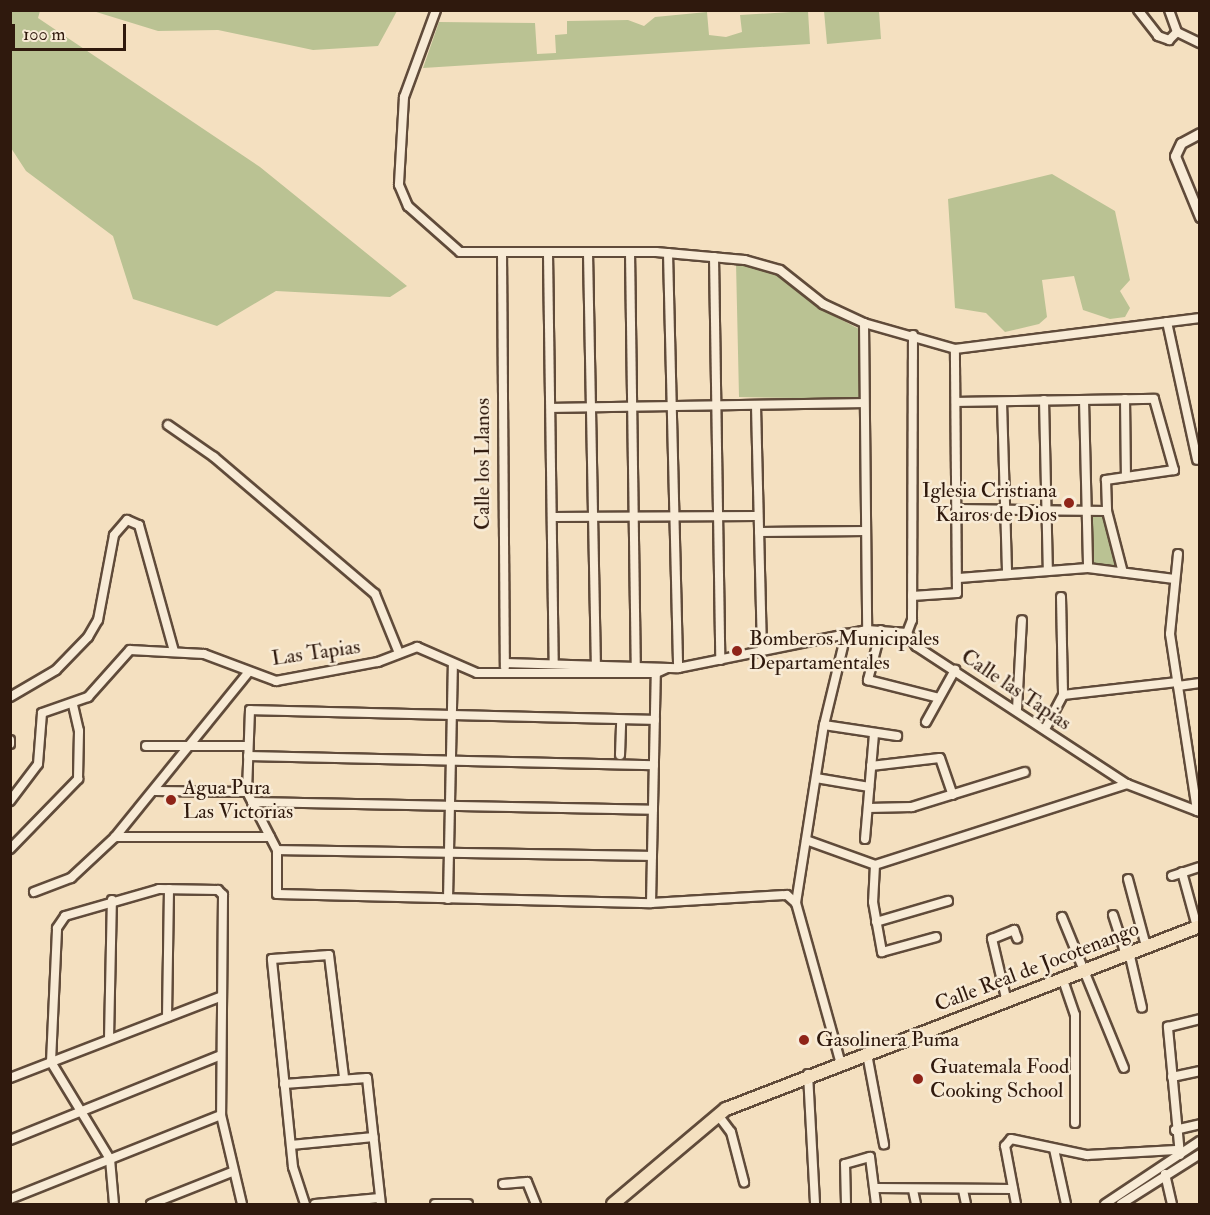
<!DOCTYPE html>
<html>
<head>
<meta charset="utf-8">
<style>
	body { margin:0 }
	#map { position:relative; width:1210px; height:1215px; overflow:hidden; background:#f4e0c0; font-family:"IM FELL Double Pica",serif }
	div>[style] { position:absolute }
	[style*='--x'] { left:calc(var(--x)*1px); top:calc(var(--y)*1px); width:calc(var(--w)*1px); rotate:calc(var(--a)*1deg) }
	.green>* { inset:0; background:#bac293 }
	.roads { filter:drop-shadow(2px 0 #604b3a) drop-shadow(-2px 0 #604b3a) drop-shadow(0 2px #604b3a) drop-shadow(0 -2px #604b3a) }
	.minor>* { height:8px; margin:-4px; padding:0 4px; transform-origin:4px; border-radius:4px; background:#f8ebd6 }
	.tertiary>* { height:9px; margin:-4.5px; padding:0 4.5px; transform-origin:4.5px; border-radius:4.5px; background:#f8ebd6 }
	.primary>* { height:12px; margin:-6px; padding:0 6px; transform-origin:6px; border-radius:6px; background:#f4e0c0 }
	.dots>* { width:16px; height:16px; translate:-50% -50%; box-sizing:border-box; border:3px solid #f8ebd6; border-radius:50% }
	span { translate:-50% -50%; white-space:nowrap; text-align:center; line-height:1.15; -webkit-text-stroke:5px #f8ebd6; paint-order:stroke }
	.street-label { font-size:21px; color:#2f190d }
	.poi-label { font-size:21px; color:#2f190d }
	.right { translate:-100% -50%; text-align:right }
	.left { translate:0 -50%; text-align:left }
	.frame { position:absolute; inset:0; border:12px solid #2f190d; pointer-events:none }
	.scale { position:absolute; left:12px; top:24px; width:114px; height:27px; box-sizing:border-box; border:3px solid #2f190d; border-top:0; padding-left:8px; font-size:18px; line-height:21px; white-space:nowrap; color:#2f190d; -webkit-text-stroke:4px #f8ebd6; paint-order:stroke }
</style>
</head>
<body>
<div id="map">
	<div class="green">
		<div style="clip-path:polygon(10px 11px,40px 11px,38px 18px,260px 167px,407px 286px,390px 297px,276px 291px,217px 326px,133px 299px,113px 236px,26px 171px,11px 148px)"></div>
		<div style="clip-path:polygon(93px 11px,92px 11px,397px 11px,378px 46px,313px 50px,218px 30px,158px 31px)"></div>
		<div style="clip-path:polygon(808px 11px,810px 44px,423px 68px,439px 22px,535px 23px,537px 54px,556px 53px,555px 35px,567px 34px,567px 21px,628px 20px,644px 26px,655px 17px,707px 12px,709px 35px,726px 37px,742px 32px,740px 15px)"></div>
		<div style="clip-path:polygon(824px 11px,879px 11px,881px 39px,827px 44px)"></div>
		<div style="clip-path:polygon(1052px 174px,1115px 211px,1130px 280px,1120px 291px,1130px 308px,1125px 317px,1110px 319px,1083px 310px,1074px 276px,1042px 280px,1047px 317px,1039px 324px,1005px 332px,986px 313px,955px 308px,948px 199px)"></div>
		<div style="clip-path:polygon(736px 263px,775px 271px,819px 308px,859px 329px,860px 399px,739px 397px)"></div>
		<div style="clip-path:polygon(1088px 513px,1103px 516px,1118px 566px,1091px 564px)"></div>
	</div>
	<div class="roads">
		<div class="minor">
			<div style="--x:436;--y:10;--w:93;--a:110.2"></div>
			<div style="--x:404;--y:97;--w:88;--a:93.3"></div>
			<div style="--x:399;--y:185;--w:23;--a:67"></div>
			<div style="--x:408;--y:206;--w:69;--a:41.5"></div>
			<div style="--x:460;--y:252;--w:196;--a:0"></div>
			<div style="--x:656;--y:252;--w:89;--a:5.1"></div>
			<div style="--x:745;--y:260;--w:36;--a:16"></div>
			<div style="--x:780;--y:270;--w:55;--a:38.3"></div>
			<div style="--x:823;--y:304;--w:45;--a:24.9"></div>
			<div style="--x:864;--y:323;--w:95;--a:15.9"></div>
			<div style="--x:955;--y:349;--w:247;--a:-7.2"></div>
			<div style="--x:1138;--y:10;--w:33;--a:52"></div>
			<div style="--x:1158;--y:36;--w:12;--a:20"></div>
			<div style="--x:1169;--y:40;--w:11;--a:-45"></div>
			<div style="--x:1169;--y:10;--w:23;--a:70"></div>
			<div style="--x:1177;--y:32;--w:25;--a:26"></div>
			<div style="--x:630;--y:252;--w:412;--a:89.2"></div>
			<div style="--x:502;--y:253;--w:414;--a:89.6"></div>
			<div style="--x:588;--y:253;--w:411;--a:88.9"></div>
			<div style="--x:668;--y:253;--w:415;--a:88.6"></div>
			<div style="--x:548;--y:254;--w:409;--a:89.2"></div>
			<div style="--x:714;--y:257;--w:403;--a:89.1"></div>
			<div style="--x:1167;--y:322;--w:141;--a:77.7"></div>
			<div style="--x:864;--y:323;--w:307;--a:89.4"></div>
			<div style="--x:1125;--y:399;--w:77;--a:89.3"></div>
			<div style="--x:1044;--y:400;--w:171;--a:88.7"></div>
			<div style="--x:1084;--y:400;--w:168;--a:88.6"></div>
			<div style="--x:957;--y:402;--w:197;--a:-0.9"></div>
			<div style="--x:1154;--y:399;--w:74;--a:74.3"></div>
			<div style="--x:1174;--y:470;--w:69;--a:171.6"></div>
			<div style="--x:1106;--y:480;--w:31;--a:88"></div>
			<div style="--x:1107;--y:511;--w:60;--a:75.5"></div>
			<div style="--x:1002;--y:402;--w:172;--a:88.3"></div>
			<div style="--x:756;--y:406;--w:244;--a:88.6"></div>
			<div style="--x:551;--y:408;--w:313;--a:-0.9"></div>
			<div style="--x:168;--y:425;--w:56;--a:34.8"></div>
			<div style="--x:214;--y:457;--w:211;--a:40.4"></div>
			<div style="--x:375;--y:594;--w:64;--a:67.9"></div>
			<div style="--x:957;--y:509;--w:150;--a:0.8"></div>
			<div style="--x:552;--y:517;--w:206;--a:-0.3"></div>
			<div style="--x:759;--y:532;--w:107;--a:-0.5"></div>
			<div style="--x:1178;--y:554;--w:80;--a:95.7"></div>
			<div style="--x:1170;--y:634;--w:179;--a:81.3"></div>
			<div style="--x:959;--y:578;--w:129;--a:-4.4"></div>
			<div style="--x:1088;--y:568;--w:87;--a:7.3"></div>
			<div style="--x:912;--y:596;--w:45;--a:-3.8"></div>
			<div style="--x:957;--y:593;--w:244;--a:-90.5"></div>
			<div style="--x:1061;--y:597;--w:98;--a:88.8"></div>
			<div style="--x:881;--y:630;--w:52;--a:104.6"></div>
			<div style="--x:868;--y:680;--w:73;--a:14.2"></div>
			<div style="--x:907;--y:633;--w:14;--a:-69"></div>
			<div style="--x:912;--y:620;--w:285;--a:-89.8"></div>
			<div style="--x:505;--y:663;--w:173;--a:1.7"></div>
			<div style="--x:678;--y:668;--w:193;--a:-11.4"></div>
			<div style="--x:867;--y:630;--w:40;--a:4.3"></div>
			<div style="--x:907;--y:633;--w:16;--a:55"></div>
			<div style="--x:916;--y:646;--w:252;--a:33.2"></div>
			<div style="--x:1127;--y:784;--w:78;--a:21"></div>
			<div style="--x:1178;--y:686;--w:22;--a:-8"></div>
			<div style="--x:10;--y:697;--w:53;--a:-30.4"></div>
			<div style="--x:56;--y:670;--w:46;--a:-45.9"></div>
			<div style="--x:88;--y:637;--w:20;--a:-60"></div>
			<div style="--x:98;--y:620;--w:86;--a:-79.3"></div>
			<div style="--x:114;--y:535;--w:20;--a:-49"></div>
			<div style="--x:127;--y:520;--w:13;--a:23"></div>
			<div style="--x:139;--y:525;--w:131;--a:74.5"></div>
			<div style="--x:1017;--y:709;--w:89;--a:-86.8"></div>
			<div style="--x:655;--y:720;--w:405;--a:-178.6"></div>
			<div style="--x:250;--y:710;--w:82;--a:92.1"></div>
			<div style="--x:247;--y:792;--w:65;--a:62.7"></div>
			<div style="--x:277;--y:850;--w:44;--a:90"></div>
			<div style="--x:277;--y:894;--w:374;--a:1.4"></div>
			<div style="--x:651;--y:903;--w:136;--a:-3.4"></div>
			<div style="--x:787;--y:895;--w:12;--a:42"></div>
			<div style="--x:796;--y:903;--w:167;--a:74.4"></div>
			<div style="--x:926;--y:722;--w:60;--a:-60.9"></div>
			<div style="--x:824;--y:725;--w:74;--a:8.6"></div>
			<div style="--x:1045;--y:729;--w:38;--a:-62"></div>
			<div style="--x:1063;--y:695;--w:115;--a:-6.5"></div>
			<div style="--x:10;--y:740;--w:4;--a:90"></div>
			<div style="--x:146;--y:746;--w:102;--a:0"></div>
			<div style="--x:620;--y:755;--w:35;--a:-88"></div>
			<div style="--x:248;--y:756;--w:406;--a:1.3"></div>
			<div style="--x:871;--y:766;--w:69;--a:-6.6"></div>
			<div style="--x:940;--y:758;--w:39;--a:71"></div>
			<div style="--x:816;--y:778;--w:54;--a:9.6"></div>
			<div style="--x:155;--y:791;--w:92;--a:0.6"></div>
			<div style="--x:10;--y:801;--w:46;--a:-52.9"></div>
			<div style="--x:38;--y:764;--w:51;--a:-85.5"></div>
			<div style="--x:42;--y:713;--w:49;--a:-19.2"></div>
			<div style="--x:88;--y:697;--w:63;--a:-48.2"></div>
			<div style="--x:130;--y:650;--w:74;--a:3.1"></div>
			<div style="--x:204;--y:654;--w:77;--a:20.6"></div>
			<div style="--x:276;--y:681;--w:104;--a:-10.6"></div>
			<div style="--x:378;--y:662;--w:42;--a:-21"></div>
			<div style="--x:417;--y:647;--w:65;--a:23.4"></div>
			<div style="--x:477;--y:673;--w:179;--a:0"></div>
			<div style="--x:656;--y:673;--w:12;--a:-24"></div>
			<div style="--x:252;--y:802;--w:401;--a:1.1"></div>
			<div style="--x:868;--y:808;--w:44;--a:-1.3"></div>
			<div style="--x:912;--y:807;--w:118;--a:-17.2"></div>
			<div style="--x:115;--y:837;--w:155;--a:0"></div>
			<div style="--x:865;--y:839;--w:104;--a:-85.1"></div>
			<div style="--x:806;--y:840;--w:73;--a:19.9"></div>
			<div style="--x:875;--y:865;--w:265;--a:-17.8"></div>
			<div style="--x:10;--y:849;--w:98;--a:-45.8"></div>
			<div style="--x:78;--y:779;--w:48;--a:-88.8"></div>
			<div style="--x:79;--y:731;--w:27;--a:-103"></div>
			<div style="--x:277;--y:850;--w:375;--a:0.9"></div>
			<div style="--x:875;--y:865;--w:37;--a:93"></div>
			<div style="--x:873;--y:902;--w:51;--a:79.8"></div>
			<div style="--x:882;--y:952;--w:56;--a:-15.5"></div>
			<div style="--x:1182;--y:872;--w:57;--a:74.7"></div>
			<div style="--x:1172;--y:876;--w:29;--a:-18"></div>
			<div style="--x:1128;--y:879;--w:69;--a:75"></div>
			<div style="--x:34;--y:892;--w:40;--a:-21"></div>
			<div style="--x:71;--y:878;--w:60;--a:-43"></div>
			<div style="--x:115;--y:837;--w:211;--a:-51"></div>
			<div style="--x:448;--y:899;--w:234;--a:-88.8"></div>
			<div style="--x:651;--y:903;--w:234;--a:-88.8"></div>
			<div style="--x:796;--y:903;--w:180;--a:-81.1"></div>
			<div style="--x:824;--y:725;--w:94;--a:-76.4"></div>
			<div style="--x:1113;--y:915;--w:40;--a:72"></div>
			<div style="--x:1062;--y:917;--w:163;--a:67.7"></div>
			<div style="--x:876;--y:922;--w:75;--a:-16.3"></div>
			<div style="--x:1129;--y:952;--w:57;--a:76.9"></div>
			<div style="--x:1062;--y:977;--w:40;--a:71.1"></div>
			<div style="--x:1075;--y:1015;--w:108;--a:90"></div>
			<div style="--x:1006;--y:998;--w:61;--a:-103.3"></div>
			<div style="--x:992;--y:939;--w:24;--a:-22"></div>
			<div style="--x:1014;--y:930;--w:9;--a:69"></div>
			<div style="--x:167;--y:1017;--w:128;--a:-89.1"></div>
			<div style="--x:109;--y:1039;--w:139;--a:-88.8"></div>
			<div style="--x:867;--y:1054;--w:92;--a:79.3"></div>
			<div style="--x:808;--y:1074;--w:130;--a:86.9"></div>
			<div style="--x:1172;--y:1077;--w:29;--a:-12"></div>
			<div style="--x:10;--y:1078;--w:227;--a:-21.1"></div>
			<div style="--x:284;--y:1084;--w:83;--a:-4.1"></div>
			<div style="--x:367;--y:1078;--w:127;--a:83.7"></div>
			<div style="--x:718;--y:1115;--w:21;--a:53"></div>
			<div style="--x:731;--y:1132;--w:52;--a:75.4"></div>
			<div style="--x:1175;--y:1130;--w:26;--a:-13"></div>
			<div style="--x:10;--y:1140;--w:227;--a:-21.9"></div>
			<div style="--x:291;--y:1145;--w:83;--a:-5.5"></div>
			<div style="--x:1054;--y:1149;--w:56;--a:77.7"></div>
			<div style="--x:1180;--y:1155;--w:129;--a:-95.4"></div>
			<div style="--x:1168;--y:1027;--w:33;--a:-14"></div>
			<div style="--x:1165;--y:1174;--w:31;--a:77"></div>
			<div style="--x:503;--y:1184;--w:24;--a:-5"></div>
			<div style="--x:527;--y:1182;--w:24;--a:68"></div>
			<div style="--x:875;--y:1188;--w:138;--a:0.4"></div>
			<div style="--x:913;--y:1190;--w:14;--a:78"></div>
			<div style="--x:963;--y:1190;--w:14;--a:78"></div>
			<div style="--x:10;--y:1199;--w:227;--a:-21.7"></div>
			<div style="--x:114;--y:1204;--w:45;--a:-95.1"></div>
			<div style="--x:110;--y:1159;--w:114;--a:-121.3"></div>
			<div style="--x:51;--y:1062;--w:134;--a:-87.4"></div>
			<div style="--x:57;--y:928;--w:14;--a:-56"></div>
			<div style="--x:65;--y:916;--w:98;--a:-16"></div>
			<div style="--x:159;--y:889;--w:59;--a:1"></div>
			<div style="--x:218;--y:890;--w:7;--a:45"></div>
			<div style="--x:223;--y:895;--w:220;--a:90.5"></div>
			<div style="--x:221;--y:1115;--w:91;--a:76.7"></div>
			<div style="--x:151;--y:1204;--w:87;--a:-21.6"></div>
			<div style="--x:305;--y:1204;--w:39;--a:-108"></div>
			<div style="--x:293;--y:1167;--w:209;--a:-95.8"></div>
			<div style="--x:272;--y:959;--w:57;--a:-4"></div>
			<div style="--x:329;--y:955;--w:124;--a:83"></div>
			<div style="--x:315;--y:1204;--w:65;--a:-5.3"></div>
			<div style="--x:435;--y:1204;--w:33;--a:0"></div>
			<div style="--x:846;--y:1204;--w:40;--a:-91.4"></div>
			<div style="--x:845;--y:1164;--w:26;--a:-16"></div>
			<div style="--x:870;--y:1157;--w:47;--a:82.7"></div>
			<div style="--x:1016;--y:1204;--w:59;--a:-100.7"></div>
			<div style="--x:1005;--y:1146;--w:9;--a:-49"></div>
			<div style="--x:1011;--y:1139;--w:78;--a:11.9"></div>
			<div style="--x:1087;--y:1155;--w:89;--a:-3.2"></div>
			<div style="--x:1105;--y:1204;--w:114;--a:-33.6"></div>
			<div style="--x:1121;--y:1204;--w:93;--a:-32.3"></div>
		</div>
		<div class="tertiary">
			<div style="--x:1200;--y:133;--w:21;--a:152"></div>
			<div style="--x:1181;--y:143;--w:14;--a:115"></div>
			<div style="--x:1175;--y:156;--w:66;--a:67.7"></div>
		</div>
		<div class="primary">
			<div style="--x:613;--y:1204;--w:148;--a:-40.1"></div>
			<div style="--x:726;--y:1109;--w:508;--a:-21.11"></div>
		</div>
	</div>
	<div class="dots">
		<div style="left:1069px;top:503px;background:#8f2418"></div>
		<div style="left:737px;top:651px;background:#8f2418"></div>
		<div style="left:171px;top:800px;background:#8f2418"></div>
		<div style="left:804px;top:1040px;background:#8f2418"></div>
		<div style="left:918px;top:1079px;background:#8f2418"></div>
	</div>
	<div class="street-label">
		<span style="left:483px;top:464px;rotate:-90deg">Calle los Llanos</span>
		<span style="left:316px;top:653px;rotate:-8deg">Las Tapias</span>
		<span style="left:1016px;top:690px;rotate:34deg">Calle las Tapias</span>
		<span style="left:1037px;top:967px;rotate:-21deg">Calle Real de Jocotenango</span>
	</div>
	<div class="poi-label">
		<span class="right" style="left:1057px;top:503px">Iglesia Cristiana<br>Kairos de Dios</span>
		<span class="left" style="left:749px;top:651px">Bomberos Municipales<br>Departamentales</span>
		<span class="left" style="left:183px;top:800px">Agua Pura<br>Las Victorias</span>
		<span class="left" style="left:816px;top:1040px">Gasolinera Puma</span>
		<span class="left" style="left:930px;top:1079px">Guatemala Food<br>Cooking School</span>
	</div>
	<div class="frame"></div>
	<div class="scale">100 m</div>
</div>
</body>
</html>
